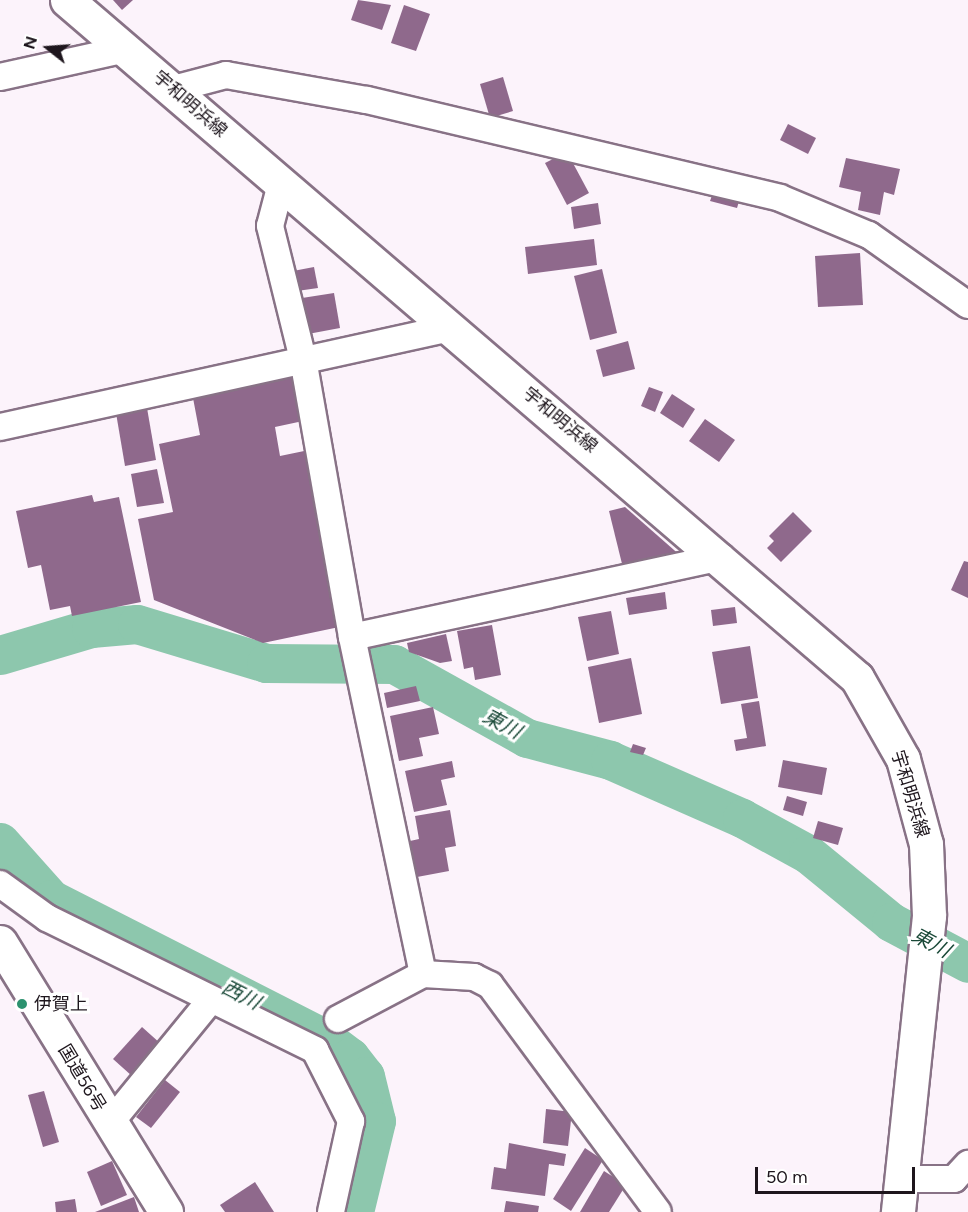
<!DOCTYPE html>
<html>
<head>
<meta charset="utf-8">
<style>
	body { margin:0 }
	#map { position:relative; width:968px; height:1212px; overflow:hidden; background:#fcf3fb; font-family:Figtree,"Noto Sans JP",sans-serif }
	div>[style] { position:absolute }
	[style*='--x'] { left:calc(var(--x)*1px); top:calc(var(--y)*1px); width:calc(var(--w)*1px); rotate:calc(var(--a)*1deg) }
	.river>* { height:39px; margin:-19.5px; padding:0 19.5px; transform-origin:19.5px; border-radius:19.5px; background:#8dc7ad }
	.building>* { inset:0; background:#8f698c }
	.roads { filter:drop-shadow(2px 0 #887286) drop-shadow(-2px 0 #887286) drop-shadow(0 2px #887286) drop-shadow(0 -2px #887286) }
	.minor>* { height:26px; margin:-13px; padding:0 13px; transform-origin:13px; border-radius:13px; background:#fff }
	.primary>* { height:33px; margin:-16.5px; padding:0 16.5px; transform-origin:16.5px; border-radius:16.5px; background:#fff }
	.trunk>* { height:33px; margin:-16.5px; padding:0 16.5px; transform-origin:16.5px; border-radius:16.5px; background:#fff }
	.dots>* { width:16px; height:16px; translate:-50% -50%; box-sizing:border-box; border:3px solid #fff; border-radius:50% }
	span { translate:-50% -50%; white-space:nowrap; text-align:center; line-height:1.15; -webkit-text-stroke:6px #fff; paint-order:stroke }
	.street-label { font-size:18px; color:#1e161d }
	.poi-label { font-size:18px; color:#1e161d }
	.left { translate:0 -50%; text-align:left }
	.water-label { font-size:20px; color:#1a4938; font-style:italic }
	.north { position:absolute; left:18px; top:18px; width:60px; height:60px; -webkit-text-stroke:4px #fff; paint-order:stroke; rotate:287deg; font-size:16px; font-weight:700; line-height:24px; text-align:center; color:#1e161d }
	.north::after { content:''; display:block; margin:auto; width:21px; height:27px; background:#1e161d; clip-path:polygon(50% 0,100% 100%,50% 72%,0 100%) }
	.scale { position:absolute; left:755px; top:1167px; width:160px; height:27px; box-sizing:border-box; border:3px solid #1e161d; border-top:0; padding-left:8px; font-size:18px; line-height:21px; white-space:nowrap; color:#1e161d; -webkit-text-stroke:4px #fff; paint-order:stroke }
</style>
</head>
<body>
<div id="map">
	<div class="river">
		<div style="--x:0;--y:655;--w:95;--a:-16.5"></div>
		<div style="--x:91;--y:628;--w:46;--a:-5"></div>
		<div style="--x:137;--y:624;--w:135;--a:16.8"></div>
		<div style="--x:266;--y:663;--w:128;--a:0.4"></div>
		<div style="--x:394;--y:664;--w:152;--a:29.1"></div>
		<div style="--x:527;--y:738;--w:86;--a:14.8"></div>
		<div style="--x:610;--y:760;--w:144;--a:23.7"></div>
		<div style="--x:742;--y:818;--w:75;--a:28.6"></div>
		<div style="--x:808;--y:854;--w:107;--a:39.3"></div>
		<div style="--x:891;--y:922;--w:87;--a:28"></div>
		<div style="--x:0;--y:842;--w:76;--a:48.2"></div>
		<div style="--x:51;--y:899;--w:309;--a:27"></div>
		<div style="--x:326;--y:1039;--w:30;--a:37"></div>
		<div style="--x:350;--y:1057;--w:24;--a:52"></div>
		<div style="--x:365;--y:1076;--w:46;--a:76.3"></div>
		<div style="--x:376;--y:1121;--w:94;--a:103.6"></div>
	</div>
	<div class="building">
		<div style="clip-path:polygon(113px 0,133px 0,122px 10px)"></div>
		<div style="clip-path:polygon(358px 0,391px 5px,382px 30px,351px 20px)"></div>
		<div style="clip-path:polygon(404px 5px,430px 14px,416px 51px,391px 43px)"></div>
		<div style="clip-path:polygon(503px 77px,513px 111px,490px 118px,480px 84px)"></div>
		<div style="clip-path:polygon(788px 124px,816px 138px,808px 154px,780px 140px)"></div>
		<div style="clip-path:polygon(567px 152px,589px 193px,567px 205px,545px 163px)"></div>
		<div style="clip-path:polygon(846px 158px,900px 169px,894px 195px,884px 192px,880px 215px,858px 210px,861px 192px,839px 187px)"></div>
		<div style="clip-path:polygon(714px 190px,740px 198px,737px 208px,710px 201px)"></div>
		<div style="clip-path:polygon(598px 203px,601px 224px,574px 229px,571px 207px)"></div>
		<div style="clip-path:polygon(594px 239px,597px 265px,528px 274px,525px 247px)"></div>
		<div style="clip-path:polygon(860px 253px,863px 305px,818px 307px,815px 256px)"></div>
		<div style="clip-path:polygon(314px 267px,318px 288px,297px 291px,293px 271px)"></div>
		<div style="clip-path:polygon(602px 269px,617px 333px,590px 340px,574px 276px)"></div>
		<div style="clip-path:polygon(334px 293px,340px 328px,308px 334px,302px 298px)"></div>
		<div style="clip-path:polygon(628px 341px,635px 369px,603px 377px,596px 350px)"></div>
		<div style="clip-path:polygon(294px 377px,303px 421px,275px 427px,280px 456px,309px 450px,344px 626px,263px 643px,154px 600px,138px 519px,173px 512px,159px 444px,200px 435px,193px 398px)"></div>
		<div style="clip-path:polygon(649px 387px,663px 392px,655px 412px,641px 406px)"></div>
		<div style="clip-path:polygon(672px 394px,695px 409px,683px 428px,660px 413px)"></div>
		<div style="clip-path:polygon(147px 408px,156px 460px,125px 466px,116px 413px)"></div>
		<div style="clip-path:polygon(705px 419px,735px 440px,719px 462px,689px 441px)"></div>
		<div style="clip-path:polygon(157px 469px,164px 503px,137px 507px,131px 474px)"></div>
		<div style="clip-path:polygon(92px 495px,94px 502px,119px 497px,141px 602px,72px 616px,70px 606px,50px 610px,41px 565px,28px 568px,16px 511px)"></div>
		<div style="clip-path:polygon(625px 507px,682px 557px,624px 572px,609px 511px)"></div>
		<div style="clip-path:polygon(793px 512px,812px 531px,781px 562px,767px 548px,774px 541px,769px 536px)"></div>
		<div style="clip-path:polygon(964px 561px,968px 562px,968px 598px,951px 590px)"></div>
		<div style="clip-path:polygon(665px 592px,667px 609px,629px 615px,626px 598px)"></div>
		<div style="clip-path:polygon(735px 607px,737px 623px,713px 626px,711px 610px)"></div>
		<div style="clip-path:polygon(611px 611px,619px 654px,587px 661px,578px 617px)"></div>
		<div style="clip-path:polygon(492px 625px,501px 675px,475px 680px,473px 667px,464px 669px,457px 631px)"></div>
		<div style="clip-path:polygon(446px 634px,452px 661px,440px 663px,409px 652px,407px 643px)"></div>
		<div style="clip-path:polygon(750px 646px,758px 698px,721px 704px,712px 652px)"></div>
		<div style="clip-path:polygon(631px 658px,642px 714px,599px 723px,588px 667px)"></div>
		<div style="clip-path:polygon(416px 686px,420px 701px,387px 708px,384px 693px)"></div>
		<div style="clip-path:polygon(759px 701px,766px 746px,736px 751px,734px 740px,747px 738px,741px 704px)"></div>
		<div style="clip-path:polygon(433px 707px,439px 734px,419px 738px,423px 756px,399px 761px,390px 716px)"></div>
		<div style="clip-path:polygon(633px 744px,646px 748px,643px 755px,630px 752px)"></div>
		<div style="clip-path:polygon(783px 760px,827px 768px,822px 795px,778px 787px)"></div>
		<div style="clip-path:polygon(452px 761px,455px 777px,441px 780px,447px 805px,414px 812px,405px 771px)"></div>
		<div style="clip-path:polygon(787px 796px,807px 802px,803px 816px,783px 810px)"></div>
		<div style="clip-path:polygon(450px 810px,456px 846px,445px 848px,449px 871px,417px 877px,410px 841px,419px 839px,415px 816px)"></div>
		<div style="clip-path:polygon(818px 821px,843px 828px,838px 845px,813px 838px)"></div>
		<div style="clip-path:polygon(142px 1027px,161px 1044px,132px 1076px,113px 1059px)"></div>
		<div style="clip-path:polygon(546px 1072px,566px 1099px,559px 1104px,539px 1077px)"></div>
		<div style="clip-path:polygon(165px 1080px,180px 1092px,151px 1128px,136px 1117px)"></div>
		<div style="clip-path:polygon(44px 1091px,59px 1142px,43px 1147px,28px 1095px)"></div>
		<div style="clip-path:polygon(546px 1109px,572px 1112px,568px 1146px,543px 1143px)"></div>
		<div style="clip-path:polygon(509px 1143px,566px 1154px,564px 1166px,549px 1164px,545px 1196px,491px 1189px,494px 1167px,506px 1169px)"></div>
		<div style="clip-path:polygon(585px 1148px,603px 1160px,571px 1211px,553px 1199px)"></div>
		<div style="clip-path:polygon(112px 1161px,127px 1195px,101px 1206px,87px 1172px)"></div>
		<div style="clip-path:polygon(604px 1171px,626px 1185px,609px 1212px,580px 1212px)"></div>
		<div style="clip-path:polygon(255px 1182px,274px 1212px,225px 1212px,220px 1205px)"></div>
		<div style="clip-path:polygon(134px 1197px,139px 1212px,95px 1212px)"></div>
		<div style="clip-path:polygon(75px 1199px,77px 1212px,56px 1212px,55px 1202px)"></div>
		<div style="clip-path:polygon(506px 1201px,539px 1206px,538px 1212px,504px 1212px)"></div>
	</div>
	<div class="roads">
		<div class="minor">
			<div style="--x:0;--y:77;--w:129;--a:-12.5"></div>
			<div style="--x:173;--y:89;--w:55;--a:-14.8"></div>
			<div style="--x:226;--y:75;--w:143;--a:10.1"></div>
			<div style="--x:367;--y:100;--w:424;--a:13.3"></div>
			<div style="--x:780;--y:198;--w:96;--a:22.6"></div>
			<div style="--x:869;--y:235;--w:121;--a:35.3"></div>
			<div style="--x:281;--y:184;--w:43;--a:104.7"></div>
			<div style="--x:270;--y:226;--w:137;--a:76.1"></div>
			<div style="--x:303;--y:359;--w:282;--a:80"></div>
			<div style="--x:352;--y:637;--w:344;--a:78.1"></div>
			<div style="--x:423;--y:974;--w:51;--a:3.4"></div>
			<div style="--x:474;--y:977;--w:18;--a:27"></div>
			<div style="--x:490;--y:985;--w:282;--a:53.5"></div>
			<div style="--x:0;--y:427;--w:463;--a:-12.4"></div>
			<div style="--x:352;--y:637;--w:378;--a:-12.2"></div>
			<div style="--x:0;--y:884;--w:58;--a:35.9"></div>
			<div style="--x:47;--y:918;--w:299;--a:26.2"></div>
			<div style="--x:315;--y:1050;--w:80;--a:63.1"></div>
			<div style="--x:351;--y:1121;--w:93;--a:102.4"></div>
			<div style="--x:338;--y:1019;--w:96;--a:-27.9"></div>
			<div style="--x:110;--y:1123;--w:158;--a:-50.7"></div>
			<div style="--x:902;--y:1179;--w:52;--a:0"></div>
			<div style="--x:954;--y:1179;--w:21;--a:-47"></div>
		</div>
		<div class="primary">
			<div style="--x:67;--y:0;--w:1041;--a:40.64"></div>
			<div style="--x:857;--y:678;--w:93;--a:60.4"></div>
			<div style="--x:903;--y:759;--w:88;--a:74.9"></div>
			<div style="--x:926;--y:844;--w:72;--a:87.6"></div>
			<div style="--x:929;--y:916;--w:298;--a:96"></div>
		</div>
		<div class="trunk">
			<div style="--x:0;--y:942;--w:317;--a:58.4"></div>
		</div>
	</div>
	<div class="dots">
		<div style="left:22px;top:1004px;background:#2c926f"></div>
	</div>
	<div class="street-label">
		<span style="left:190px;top:104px;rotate:41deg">宇和明浜線</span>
		<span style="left:560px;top:420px;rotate:40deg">宇和明浜線</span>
		<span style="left:910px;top:794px;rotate:73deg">宇和明浜線</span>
		<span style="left:82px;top:1078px;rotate:59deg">国道56号</span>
	</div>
	<div class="poi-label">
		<span class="left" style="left:34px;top:1004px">伊賀上</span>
	</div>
	<div class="water-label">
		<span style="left:502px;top:724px;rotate:28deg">東川</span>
		<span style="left:931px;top:943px;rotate:28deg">東川</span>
		<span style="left:241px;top:995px;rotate:27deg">西川</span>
	</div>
	<div class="north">N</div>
	<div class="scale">50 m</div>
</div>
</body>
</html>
